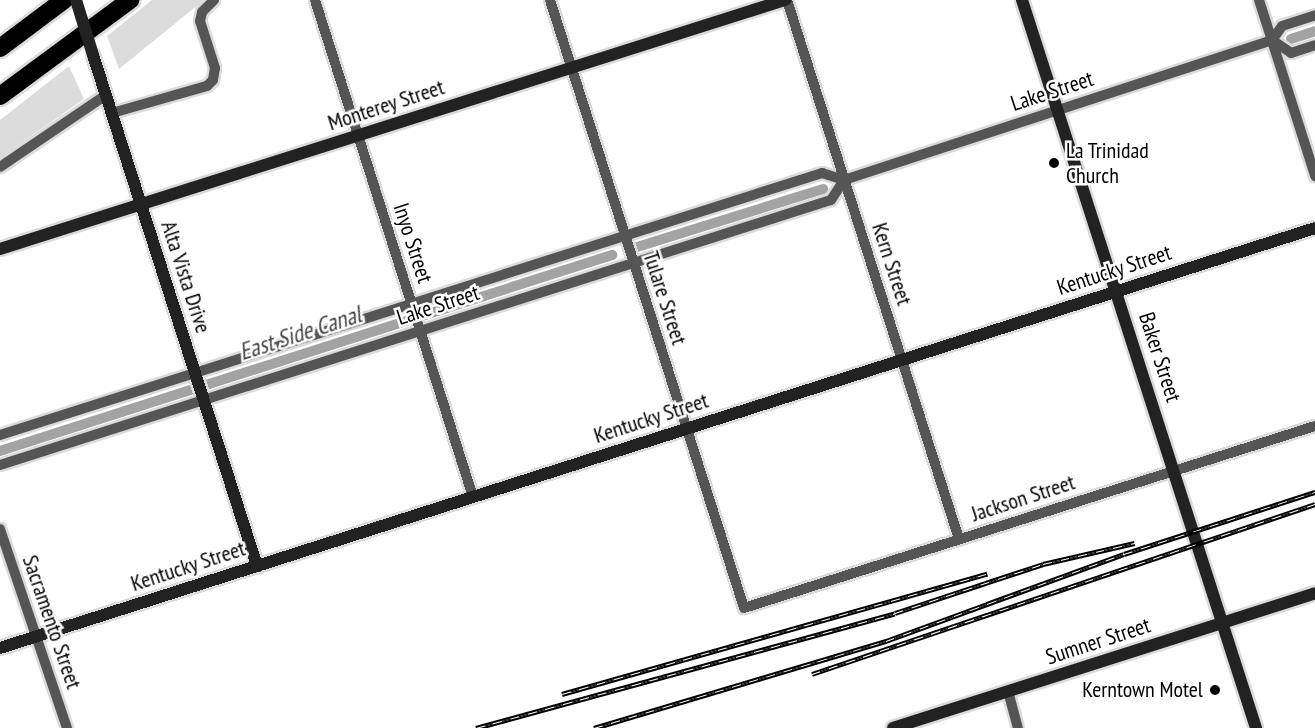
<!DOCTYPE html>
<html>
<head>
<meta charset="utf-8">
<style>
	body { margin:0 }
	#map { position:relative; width:1315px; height:728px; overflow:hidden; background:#fff; font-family:"PT Sans Narrow",sans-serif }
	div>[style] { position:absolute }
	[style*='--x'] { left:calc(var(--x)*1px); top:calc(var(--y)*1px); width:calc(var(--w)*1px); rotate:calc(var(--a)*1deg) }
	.green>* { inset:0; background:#dcdcdc }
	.canal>* { height:10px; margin:-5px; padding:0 5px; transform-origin:5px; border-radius:5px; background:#a3a3a3 }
	.roads { filter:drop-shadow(2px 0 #dbdbdb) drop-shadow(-2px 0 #dbdbdb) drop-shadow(0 2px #dbdbdb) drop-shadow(0 -2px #dbdbdb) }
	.street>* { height:10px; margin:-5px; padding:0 5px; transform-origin:5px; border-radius:5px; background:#555 }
	.secondary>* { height:12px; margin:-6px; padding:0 6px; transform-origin:6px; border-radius:6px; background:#222 }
	.highway>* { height:18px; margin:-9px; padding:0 9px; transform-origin:9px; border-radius:9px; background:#000 }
	.rail>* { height:5px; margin-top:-2.5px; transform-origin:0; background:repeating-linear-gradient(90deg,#fff 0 9px,#000 0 18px); box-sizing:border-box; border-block:2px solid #000 }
	.secondary-bridge>* { height:12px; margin:-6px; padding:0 6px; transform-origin:6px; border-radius:6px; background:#222 }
	.dots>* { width:16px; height:16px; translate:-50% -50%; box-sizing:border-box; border:3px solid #fff; border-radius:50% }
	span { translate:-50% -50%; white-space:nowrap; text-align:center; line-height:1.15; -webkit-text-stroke:5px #fff; paint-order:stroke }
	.street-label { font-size:22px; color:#000 }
	.poi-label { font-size:22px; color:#000 }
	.left { translate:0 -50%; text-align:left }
	.right { translate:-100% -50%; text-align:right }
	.water-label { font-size:24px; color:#444; font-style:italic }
</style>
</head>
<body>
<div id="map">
	<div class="green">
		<div style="clip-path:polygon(152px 0,204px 0,119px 69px,107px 36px)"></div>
		<div style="clip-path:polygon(69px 66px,84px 99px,0 158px,0 120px)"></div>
	</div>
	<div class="canal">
		<div style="--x:1291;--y:39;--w:25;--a:-18"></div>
		<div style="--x:637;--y:247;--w:195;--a:-17.3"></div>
		<div style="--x:0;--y:451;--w:643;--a:-17.76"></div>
	</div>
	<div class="roads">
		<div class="street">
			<div style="--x:315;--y:0;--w:522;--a:72.36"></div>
			<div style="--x:550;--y:0;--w:638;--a:72.3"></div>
			<div style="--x:744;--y:608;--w:599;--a:-17.68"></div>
			<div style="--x:787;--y:0;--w:566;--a:72.3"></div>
			<div style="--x:1259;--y:0;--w:185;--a:72.3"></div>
			<div style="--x:1272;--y:40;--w:23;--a:34"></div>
			<div style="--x:1291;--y:53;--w:25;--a:-18"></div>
			<div style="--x:112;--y:113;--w:99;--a:-15.9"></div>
			<div style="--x:207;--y:86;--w:8;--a:-45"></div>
			<div style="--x:213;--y:80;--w:12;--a:-81"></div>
			<div style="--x:215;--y:68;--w:49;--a:-107.7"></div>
			<div style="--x:200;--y:21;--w:9;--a:-77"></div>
			<div style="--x:202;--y:12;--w:17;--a:-45"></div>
			<div style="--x:0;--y:167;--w:128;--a:-34.2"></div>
			<div style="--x:0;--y:435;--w:863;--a:-17.68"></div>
			<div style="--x:822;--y:173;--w:23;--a:18"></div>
			<div style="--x:844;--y:180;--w:450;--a:-18.1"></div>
			<div style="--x:1272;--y:40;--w:17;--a:-54"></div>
			<div style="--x:1282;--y:26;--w:35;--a:-18"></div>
			<div style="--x:0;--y:465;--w:872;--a:-17.69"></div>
			<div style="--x:831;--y:200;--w:24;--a:-57"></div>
			<div style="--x:0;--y:529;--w:210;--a:71.4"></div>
			<div style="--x:1008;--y:691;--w:38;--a:75"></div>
		</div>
		<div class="secondary">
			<div style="--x:1022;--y:0;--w:765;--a:72.18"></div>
			<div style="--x:93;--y:55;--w:537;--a:72.21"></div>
			<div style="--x:0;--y:249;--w:824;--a:-17.6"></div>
			<div style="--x:0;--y:648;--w:1380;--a:-17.71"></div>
			<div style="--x:893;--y:728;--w:443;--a:-17.7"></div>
		</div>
		<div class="highway">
			<div style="--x:0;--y:48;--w:80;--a:-36.9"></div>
			<div style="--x:0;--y:96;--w:162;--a:-36.4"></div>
		</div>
	</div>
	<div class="rail">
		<div style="--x:812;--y:674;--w:531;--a:-18.67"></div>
		<div style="--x:562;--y:694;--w:442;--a:-15.8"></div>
		<div style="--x:476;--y:728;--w:434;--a:-15.3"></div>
		<div style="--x:895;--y:613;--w:156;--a:-18.3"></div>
		<div style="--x:1043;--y:564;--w:94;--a:-12.9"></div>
		<div style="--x:594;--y:728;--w:305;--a:-16.6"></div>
		<div style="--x:886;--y:641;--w:253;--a:-20.1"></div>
		<div style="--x:1124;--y:554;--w:201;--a:-18"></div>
	</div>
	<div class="secondary-bridge">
		<div style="--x:76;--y:0;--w:58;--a:72.8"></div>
	</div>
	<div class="dots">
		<div style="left:1054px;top:163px;background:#000"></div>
		<div style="left:1215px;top:690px;background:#000"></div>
	</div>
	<div class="street-label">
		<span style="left:1052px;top:91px;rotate:-18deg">Lake Street</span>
		<span style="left:386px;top:105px;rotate:-18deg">Monterey Street</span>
		<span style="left:413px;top:243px;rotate:72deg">Inyo Street</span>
		<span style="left:892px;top:264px;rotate:72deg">Kern Street</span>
		<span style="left:1114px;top:270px;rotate:-18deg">Kentucky Street</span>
		<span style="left:186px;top:277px;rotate:72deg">Alta Vista Drive</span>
		<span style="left:665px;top:298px;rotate:72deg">Tulare Street</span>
		<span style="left:438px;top:305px;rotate:-18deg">Lake Street</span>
		<span style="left:1160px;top:357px;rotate:72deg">Baker Street</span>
		<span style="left:651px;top:418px;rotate:-18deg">Kentucky Street</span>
		<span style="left:1023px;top:498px;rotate:-18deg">Jackson Street</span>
		<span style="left:188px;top:566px;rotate:-18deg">Kentucky Street</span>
		<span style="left:52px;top:622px;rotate:71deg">Sacramento Street</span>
		<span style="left:1098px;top:641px;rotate:-18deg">Sumner Street</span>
	</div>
	<div class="poi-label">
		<span class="left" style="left:1066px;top:163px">La Trinidad<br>Church</span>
		<span class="right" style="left:1203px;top:690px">Kerntown Motel</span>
	</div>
	<div class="water-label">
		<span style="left:300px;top:333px;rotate:-18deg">East Side Canal</span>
	</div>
</div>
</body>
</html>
